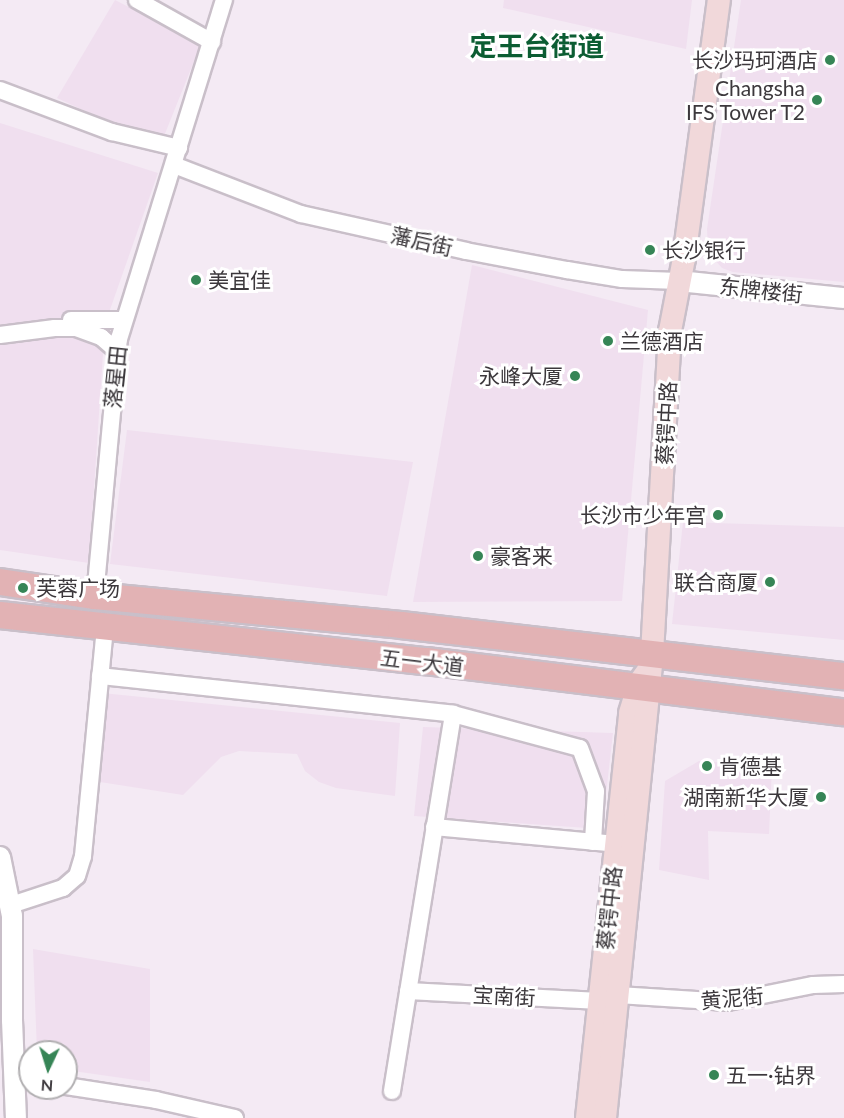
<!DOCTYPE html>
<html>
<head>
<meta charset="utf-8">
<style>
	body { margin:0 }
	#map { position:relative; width:844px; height:1118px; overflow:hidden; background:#f4eaf4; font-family:Lato,"Noto Sans SC",sans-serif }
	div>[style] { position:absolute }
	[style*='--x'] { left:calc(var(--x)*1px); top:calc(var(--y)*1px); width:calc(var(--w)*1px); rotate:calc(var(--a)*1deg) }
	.built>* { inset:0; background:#f0dfef }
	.roads { filter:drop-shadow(2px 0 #c9bfc9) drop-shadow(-2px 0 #c9bfc9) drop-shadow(0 2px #c9bfc9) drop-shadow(0 -2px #c9bfc9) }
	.minor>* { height:16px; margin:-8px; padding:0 8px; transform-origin:8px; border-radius:8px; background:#fff }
	.tertiary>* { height:20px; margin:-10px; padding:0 10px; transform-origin:10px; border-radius:10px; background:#fff }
	.secondary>* { height:22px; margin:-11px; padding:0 11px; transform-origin:11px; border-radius:11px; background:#f1d8da }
	.primary>* { height:26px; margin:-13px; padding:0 13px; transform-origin:13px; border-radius:13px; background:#e2b2b4 }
	.dots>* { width:16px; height:16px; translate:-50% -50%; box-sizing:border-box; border:3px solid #fff; border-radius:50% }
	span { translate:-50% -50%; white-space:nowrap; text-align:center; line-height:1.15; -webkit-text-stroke:6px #fff; paint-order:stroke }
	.poi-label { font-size:21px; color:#3c383c }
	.right { translate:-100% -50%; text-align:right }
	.left { translate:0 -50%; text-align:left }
	.street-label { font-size:21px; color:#3c383c }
	.district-label { font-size:27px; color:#0c5d33; font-weight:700 }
	.north { position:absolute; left:18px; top:1040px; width:60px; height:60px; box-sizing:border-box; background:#fff; border:2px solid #b1afb1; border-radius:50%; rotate:184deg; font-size:16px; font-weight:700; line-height:24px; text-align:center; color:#3c383c }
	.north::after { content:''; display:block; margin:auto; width:21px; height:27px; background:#368556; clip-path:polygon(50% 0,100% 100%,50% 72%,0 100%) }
</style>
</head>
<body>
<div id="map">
	<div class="built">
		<div style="clip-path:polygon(115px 0,201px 44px,160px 146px,57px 98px)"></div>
		<div style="clip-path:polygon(504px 0,692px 0,686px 49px,503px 8px)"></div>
		<div style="clip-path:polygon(741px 0,844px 0,844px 282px,733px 272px,722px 268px,713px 258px,708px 248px,707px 229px)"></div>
		<div style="clip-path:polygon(0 123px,158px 173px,105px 324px,89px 563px,0 550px)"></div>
		<div style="clip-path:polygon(472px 265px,648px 310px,622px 601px,413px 602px)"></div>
		<div style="clip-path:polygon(127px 430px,413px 462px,387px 596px,110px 564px)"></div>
		<div style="clip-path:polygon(683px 522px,844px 527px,844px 640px,672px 624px)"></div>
		<div style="clip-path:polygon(102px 693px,400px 723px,395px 796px,336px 788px,319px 782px,305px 771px,297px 754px,239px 751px,221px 757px,183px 795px,100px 782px)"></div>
		<div style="clip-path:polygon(423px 727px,613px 733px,602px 829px,414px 816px)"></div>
		<div style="clip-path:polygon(699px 761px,772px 766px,769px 834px,708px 831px,709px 880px,659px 870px,665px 781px)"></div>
		<div style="clip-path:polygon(33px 949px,150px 969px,150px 1082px,66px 1070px,66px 1052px,37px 1052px)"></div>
	</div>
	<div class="roads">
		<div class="minor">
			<div style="--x:137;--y:0;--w:86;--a:29.2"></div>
			<div style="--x:0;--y:90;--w:120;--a:20.6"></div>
			<div style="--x:112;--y:132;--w:69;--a:13.4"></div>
			<div style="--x:174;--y:165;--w:136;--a:21.1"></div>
			<div style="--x:301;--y:214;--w:169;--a:12.6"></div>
			<div style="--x:466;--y:251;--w:103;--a:10.7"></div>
			<div style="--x:567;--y:270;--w:56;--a:9.3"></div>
			<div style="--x:622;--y:279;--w:57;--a:2"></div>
			<div style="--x:71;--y:320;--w:53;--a:0"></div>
			<div style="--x:0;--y:335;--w:55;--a:-7.3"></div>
			<div style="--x:55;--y:328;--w:21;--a:0"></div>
			<div style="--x:76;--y:328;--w:27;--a:20"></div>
			<div style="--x:101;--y:337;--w:21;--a:41"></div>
			<div style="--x:95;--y:596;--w:258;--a:-84.7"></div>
			<div style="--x:119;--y:339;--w:355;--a:-72.8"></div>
			<div style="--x:100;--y:676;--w:355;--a:6.1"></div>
			<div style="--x:453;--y:714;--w:131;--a:15"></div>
			<div style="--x:580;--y:748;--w:46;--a:69.6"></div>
			<div style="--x:596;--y:791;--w:51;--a:93.4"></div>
			<div style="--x:434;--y:827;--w:183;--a:5.3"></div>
			<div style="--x:11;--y:905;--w:55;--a:-18.1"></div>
			<div style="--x:63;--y:888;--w:18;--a:-41"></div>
			<div style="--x:77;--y:876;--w:21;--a:-73"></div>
			<div style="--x:83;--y:856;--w:231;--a:-84.5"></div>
			<div style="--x:408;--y:991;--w:192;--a:3"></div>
			<div style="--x:618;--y:995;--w:110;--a:3.6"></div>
			<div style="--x:728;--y:1002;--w:87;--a:-11.3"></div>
			<div style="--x:813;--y:985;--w:31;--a:-2"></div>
			<div style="--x:66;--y:1086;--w:91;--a:8.8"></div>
			<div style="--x:156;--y:1100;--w:81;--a:12.8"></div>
			<div style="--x:392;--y:1091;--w:382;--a:-80.8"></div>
		</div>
		<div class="tertiary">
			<div style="--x:679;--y:281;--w:166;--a:5.9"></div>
			<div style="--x:0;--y:857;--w:60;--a:78.5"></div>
			<div style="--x:12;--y:916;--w:104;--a:90"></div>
			<div style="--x:12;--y:1020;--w:98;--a:87.7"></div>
		</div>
		<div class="secondary">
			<div style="--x:587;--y:1118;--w:407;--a:-83.9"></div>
			<div style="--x:630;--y:713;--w:31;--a:-73"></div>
			<div style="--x:639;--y:683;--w:14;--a:-54"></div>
			<div style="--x:605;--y:1118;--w:466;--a:-84.2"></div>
			<div style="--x:652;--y:654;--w:324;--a:-86.8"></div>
			<div style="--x:670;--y:331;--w:74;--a:-79.1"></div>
			<div style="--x:684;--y:258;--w:260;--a:-82.3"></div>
		</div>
		<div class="primary">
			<div style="--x:0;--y:582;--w:96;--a:8.4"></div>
			<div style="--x:95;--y:596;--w:307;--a:5.4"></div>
			<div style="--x:401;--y:625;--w:446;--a:6.6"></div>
			<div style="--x:0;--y:615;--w:428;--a:6.2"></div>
			<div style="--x:426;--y:661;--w:421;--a:7"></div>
		</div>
	</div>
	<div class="dots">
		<div style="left:830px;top:60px;background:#368556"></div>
		<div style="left:817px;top:100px;background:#368556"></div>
		<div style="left:650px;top:250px;background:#368556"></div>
		<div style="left:196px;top:280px;background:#368556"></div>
		<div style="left:608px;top:341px;background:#368556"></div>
		<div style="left:575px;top:376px;background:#368556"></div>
		<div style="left:718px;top:515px;background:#368556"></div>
		<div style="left:478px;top:556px;background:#368556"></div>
		<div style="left:770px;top:582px;background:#368556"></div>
		<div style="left:23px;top:588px;background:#368556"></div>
		<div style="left:707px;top:766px;background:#368556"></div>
		<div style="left:821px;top:797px;background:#368556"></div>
		<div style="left:714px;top:1075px;background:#368556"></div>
	</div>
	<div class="poi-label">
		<span class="right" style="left:818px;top:60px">长沙玛珂酒店</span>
		<span class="right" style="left:805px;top:100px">Changsha<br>IFS Tower T2</span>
		<span class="left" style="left:662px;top:250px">长沙银行</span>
		<span class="left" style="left:208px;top:280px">美宜佳</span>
		<span class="left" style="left:620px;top:341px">兰德酒店</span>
		<span class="right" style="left:563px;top:376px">永峰大厦</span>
		<span class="right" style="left:706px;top:515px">长沙市少年宫</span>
		<span class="left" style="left:490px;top:556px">豪客来</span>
		<span class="right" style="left:758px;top:582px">联合商厦</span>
		<span class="left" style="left:36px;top:588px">芙蓉广场</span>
		<span class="left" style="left:719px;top:766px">肯德基</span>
		<span class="right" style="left:809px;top:797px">湖南新华大厦</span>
		<span class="left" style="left:726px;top:1075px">五一·钻界</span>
	</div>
	<div class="street-label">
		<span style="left:422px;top:241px;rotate:13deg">藩后街</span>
		<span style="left:761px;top:290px;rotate:6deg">东牌楼街</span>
		<span style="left:115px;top:377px;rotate:-84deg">落星田</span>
		<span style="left:666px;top:423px;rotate:-87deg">蔡锷中路</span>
		<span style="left:422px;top:662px;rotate:7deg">五一大道</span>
		<span style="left:609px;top:908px;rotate:-84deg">蔡锷中路</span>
		<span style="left:504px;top:996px;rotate:3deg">宝南街</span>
		<span style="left:732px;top:998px;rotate:-5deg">黄泥街</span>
	</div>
	<div class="district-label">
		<span style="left:537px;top:46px">定王台街道</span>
	</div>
	<div class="north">N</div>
</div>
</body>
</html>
